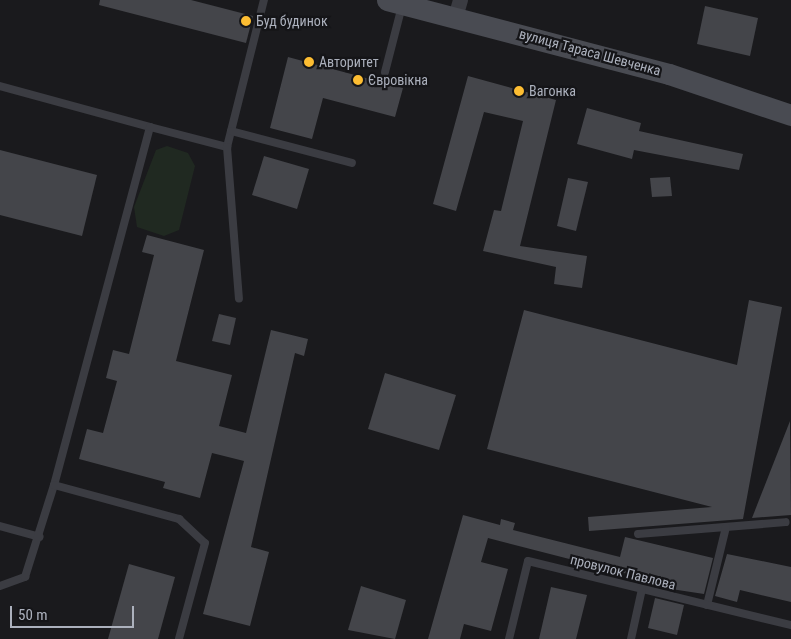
<!DOCTYPE html>
<html>
<head>
<meta charset="utf-8">
<style>
	body { margin:0 }
	#map { position:relative; width:791px; height:639px; overflow:hidden; background:#1a1a1d; font-family:"Roboto Condensed",sans-serif }
	div>[style] { position:absolute }
	[style*='--x'] { left:calc(var(--x)*1px); top:calc(var(--y)*1px); width:calc(var(--w)*1px); rotate:calc(var(--a)*1deg) }
	.green>* { inset:0; background:#202921 }
	.building>* { inset:0; background:#44454a }
	.lane>* { height:8px; margin:-4px; padding:0 4px; transform-origin:4px; border-radius:4px; background:#3b3c42 }
	.street>* { height:15px; margin:-7.5px; padding:0 7.5px; transform-origin:7.5px; border-radius:7.5px; background:#3b3c42 }
	.secondary>* { height:21px; margin:-10.5px; padding:0 10.5px; transform-origin:10.5px; border-radius:10.5px; background:#494b52 }
	.dots>* { width:14px; height:14px; translate:-50% -50%; box-sizing:border-box; border:2px solid #151518; border-radius:50% }
	span { translate:-50% -50%; white-space:nowrap; text-align:center; line-height:1.15; -webkit-text-stroke:4.5px #151518; paint-order:stroke }
	.poi-label { font-size:14px; color:#acb1bd }
	.left { translate:0 -50%; text-align:left }
	.street-label { font-size:14px; color:#acb1bd }
	.scale { position:absolute; left:10px; top:606px; width:124px; height:22px; box-sizing:border-box; border:2px solid #acb1bd; border-top:0; padding-left:6px; font-size:15px; line-height:18px; white-space:nowrap; color:#acb1bd; -webkit-text-stroke:4px #151518; paint-order:stroke }
</style>
</head>
<body>
<div id="map">
	<div class="green">
		<div style="clip-path:polygon(167px 146px,188px 153px,195px 166px,179px 230px,164px 236px,137px 227px,134px 207px,156px 150px)"></div>
	</div>
	<div class="building">
		<div style="clip-path:polygon(100px 0,191px 0,253px 16px,246px 43px,99px 5px)"></div>
		<div style="clip-path:polygon(705px 6px,758px 18px,750px 56px,697px 44px)"></div>
		<div style="clip-path:polygon(288px 57px,403px 88px,395px 117px,323px 98px,312px 139px,270px 128px)"></div>
		<div style="clip-path:polygon(468px 76px,556px 100px,520px 246px,587px 256px,582px 288px,554px 284px,556px 267px,483px 251px,494px 210px,501px 211px,523px 121px,484px 112px,456px 211px,433px 204px)"></div>
		<div style="clip-path:polygon(587px 108px,641px 123px,639px 131px,743px 154px,739px 170px,634px 150px,632px 159px,577px 144px)"></div>
		<div style="clip-path:polygon(0 150px,97px 175px,82px 236px,0 215px)"></div>
		<div style="clip-path:polygon(264px 156px,309px 169px,297px 209px,252px 195px)"></div>
		<div style="clip-path:polygon(670px 177px,672px 196px,652px 197px,650px 178px)"></div>
		<div style="clip-path:polygon(568px 178px,588px 182px,576px 231px,557px 226px)"></div>
		<div style="clip-path:polygon(147px 235px,204px 250px,176px 361px,232px 375px,219px 426px,246px 433px,271px 330px,308px 339px,304px 356px,295px 353px,251px 547px,269px 552px,250px 626px,203px 614px,244px 461px,212px 453px,200px 498px,163px 488px,165px 482px,79px 459px,87px 429px,103px 433px,117px 381px,106px 378px,113px 350px,129px 354px,154px 255px,142px 252px)"></div>
		<div style="clip-path:polygon(749px 300px,782px 307px,743px 519px,589px 531px,588px 517px,712px 507px,487px 449px,524px 310px,737px 365px)"></div>
		<div style="clip-path:polygon(219px 314px,236px 318px,230px 345px,212px 341px)"></div>
		<div style="clip-path:polygon(385px 373px,456px 395px,439px 450px,368px 429px)"></div>
		<div style="clip-path:polygon(790px 421px,791px 515px,752px 518px)"></div>
		<div style="clip-path:polygon(463px 515px,500px 525px,501px 519px,515px 523px,513px 530px,620px 557px,625px 537px,713px 558px,704px 594px,658px 587px,659px 582px,488px 538px,481px 562px,508px 569px,491px 631px,464px 624px,460px 639px,428px 639px)"></div>
		<div style="clip-path:polygon(727px 554px,791px 567px,791px 602px,740px 590px,737px 602px,715px 596px)"></div>
		<div style="clip-path:polygon(129px 564px,175px 577px,158px 639px,108px 639px)"></div>
		<div style="clip-path:polygon(361px 586px,406px 600px,395px 639px,348px 630px)"></div>
		<div style="clip-path:polygon(551px 587px,587px 595px,576px 639px,539px 639px)"></div>
		<div style="clip-path:polygon(655px 598px,684px 605px,677px 635px,648px 628px)"></div>
	</div>
	<div class="lane">
		<div style="--x:385;--y:72;--w:68;--a:-75.6"></div>
		<div style="--x:0;--y:86;--w:156;--a:15.3"></div>
		<div style="--x:150;--y:127;--w:371;--a:105"></div>
		<div style="--x:150;--y:127;--w:80;--a:14.6"></div>
		<div style="--x:227;--y:147;--w:152;--a:-75.9"></div>
		<div style="--x:231;--y:131;--w:125;--a:14.8"></div>
		<div style="--x:227;--y:147;--w:152;--a:85.5"></div>
		<div style="--x:0;--y:526;--w:41;--a:15.4"></div>
		<div style="--x:638;--y:534;--w:148;--a:-4.6"></div>
		<div style="--x:0;--y:586;--w:27;--a:-20"></div>
		<div style="--x:25;--y:577;--w:96;--a:-72.5"></div>
		<div style="--x:54;--y:485;--w:130;--a:15.2"></div>
		<div style="--x:179;--y:519;--w:35;--a:43"></div>
		<div style="--x:205;--y:543;--w:99;--a:105.2"></div>
		<div style="--x:707;--y:605;--w:80;--a:-76.3"></div>
		<div style="--x:509;--y:639;--w:80;--a:-76.3"></div>
		<div style="--x:528;--y:561;--w:271;--a:13.7"></div>
		<div style="--x:631;--y:639;--w:51;--a:-77.6"></div>
	</div>
	<div class="street">
		<div style="--x:455;--y:17;--w:18;--a:-74"></div>
	</div>
	<div class="secondary">
		<div style="--x:387;--y:0;--w:292;--a:14.7"></div>
		<div style="--x:669;--y:74;--w:129;--a:18.6"></div>
	</div>
	<div class="dots">
		<div style="left:246px;top:21px;background:#fdbd32"></div>
		<div style="left:309px;top:62px;background:#fdbd32"></div>
		<div style="left:358px;top:80px;background:#fdbd32"></div>
		<div style="left:519px;top:91px;background:#fdbd32"></div>
	</div>
	<div class="poi-label">
		<span class="left" style="left:256px;top:21px">Буд будинок</span>
		<span class="left" style="left:319px;top:62px">Авторитет</span>
		<span class="left" style="left:368px;top:80px">Євровікна</span>
		<span class="left" style="left:529px;top:91px">Вагонка</span>
	</div>
	<div class="street-label">
		<span style="left:590px;top:52px;rotate:15deg">вулиця Тараса Шевченка</span>
		<span style="left:623px;top:572px;rotate:14deg">провулок Павлова</span>
	</div>
	<div class="scale">50 m</div>
</div>
</body>
</html>
